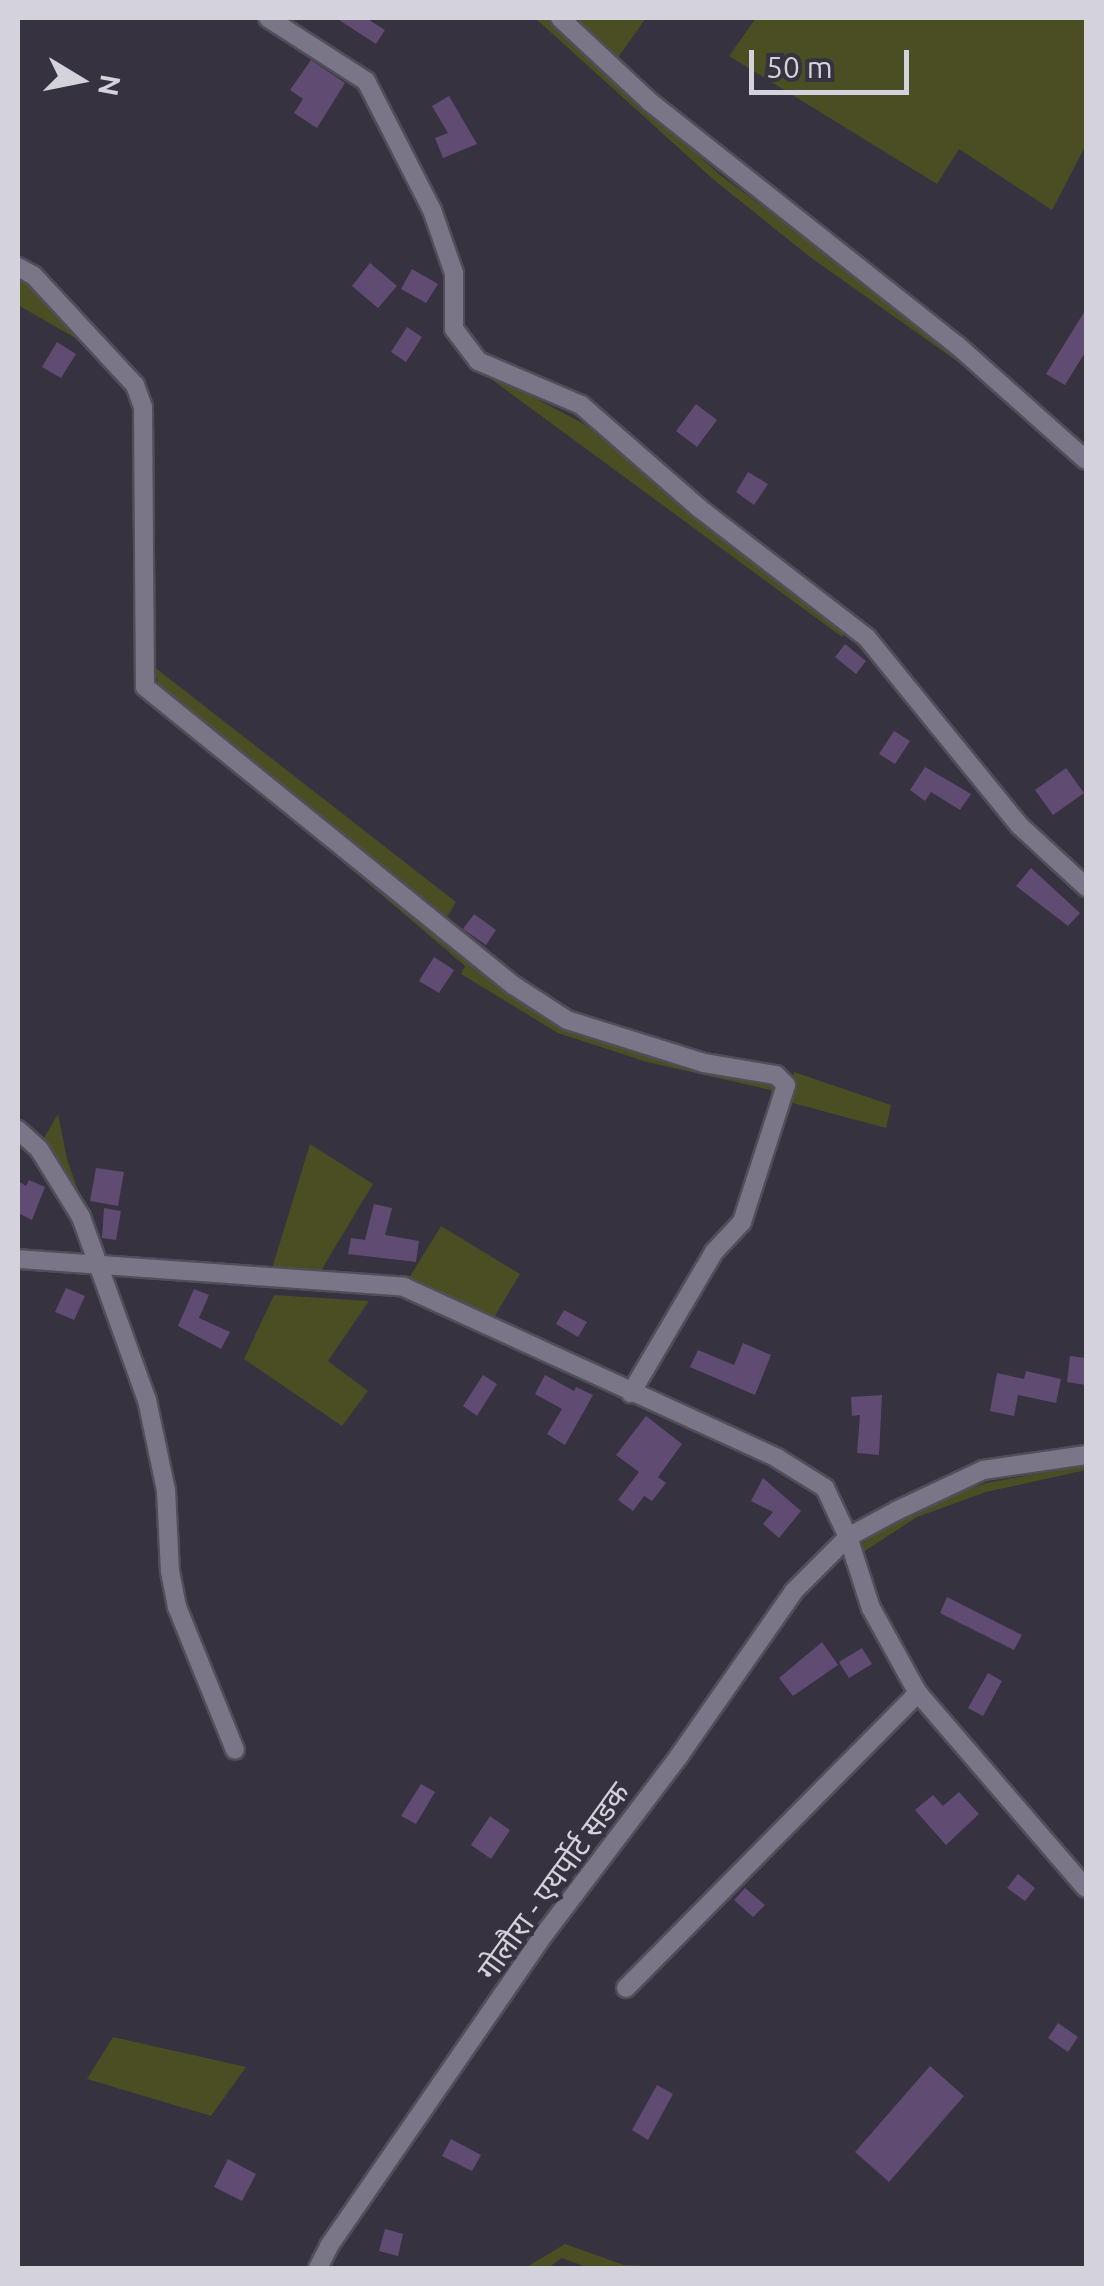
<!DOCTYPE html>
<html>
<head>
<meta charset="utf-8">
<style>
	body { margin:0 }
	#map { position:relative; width:1104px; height:2286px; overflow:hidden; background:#363240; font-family:Ubuntu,"Noto Sans Devanagari",sans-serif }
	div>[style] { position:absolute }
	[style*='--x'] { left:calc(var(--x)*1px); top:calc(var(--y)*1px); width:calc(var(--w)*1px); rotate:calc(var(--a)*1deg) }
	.green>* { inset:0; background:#4b4e22 }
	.building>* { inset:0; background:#604b72 }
	.roads { filter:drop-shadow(2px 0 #514e59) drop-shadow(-2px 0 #514e59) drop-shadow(0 2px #514e59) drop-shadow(0 -2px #514e59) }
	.minor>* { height:18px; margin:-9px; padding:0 9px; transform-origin:9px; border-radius:9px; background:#7b7687 }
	span { translate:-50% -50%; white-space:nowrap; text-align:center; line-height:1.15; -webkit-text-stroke:8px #363240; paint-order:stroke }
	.street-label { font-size:30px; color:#d4d2db }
	.frame { position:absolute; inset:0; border:20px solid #d4d2db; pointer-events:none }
	.north { position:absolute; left:30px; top:30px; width:100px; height:100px; -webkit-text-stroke:8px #363240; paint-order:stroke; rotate:100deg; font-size:28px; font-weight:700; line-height:40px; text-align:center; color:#d4d2db }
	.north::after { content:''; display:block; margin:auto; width:35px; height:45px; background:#d4d2db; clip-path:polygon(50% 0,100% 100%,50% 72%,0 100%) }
	.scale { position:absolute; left:749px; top:50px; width:160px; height:45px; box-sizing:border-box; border:5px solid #d4d2db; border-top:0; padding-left:12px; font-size:30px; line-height:35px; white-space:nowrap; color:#d4d2db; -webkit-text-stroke:8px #363240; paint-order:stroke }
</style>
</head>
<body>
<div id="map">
	<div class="green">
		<div style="clip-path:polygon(535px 18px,546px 18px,719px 174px,936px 336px,968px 369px,810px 257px,714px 180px)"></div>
		<div style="clip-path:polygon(576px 18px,646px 18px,617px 59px)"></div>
		<div style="clip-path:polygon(756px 18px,1086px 18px,1086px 145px,1052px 210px,959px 149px,937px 184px,729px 56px)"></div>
		<div style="clip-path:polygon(18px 275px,31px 282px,96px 350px,18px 305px)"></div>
		<div style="clip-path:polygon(468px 362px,584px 424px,844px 633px,842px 637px)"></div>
		<div style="clip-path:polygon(153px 666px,456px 902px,447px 917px,160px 690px)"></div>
		<div style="clip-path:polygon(289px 816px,313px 828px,564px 1025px,772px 1079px,780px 1090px,739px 1218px,729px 1230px,773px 1111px,771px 1090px,647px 1062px,558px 1033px,461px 974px,465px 966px)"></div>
		<div style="clip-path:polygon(794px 1072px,891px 1105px,886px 1128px,789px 1102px)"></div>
		<div style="clip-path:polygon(58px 1114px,67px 1159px,87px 1217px,44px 1138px)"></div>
		<div style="clip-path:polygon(310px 1144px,373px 1184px,319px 1274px,271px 1272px)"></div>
		<div style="clip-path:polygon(441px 1226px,520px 1274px,493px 1319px,409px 1278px)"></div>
		<div style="clip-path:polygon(274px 1295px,369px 1301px,328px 1361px,368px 1391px,342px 1426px,244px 1359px)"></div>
		<div style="clip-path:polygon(1086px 1465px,1086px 1470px,986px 1492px,917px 1517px,860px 1554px,860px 1545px,917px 1508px,986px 1483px)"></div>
		<div style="clip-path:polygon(113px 2037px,202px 2057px,246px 2067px,211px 2116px,87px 2079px)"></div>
		<div style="clip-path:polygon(565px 2244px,624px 2265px,691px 2268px,589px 2268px,562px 2258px,548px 2268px,525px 2268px)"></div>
	</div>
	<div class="building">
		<div style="clip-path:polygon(336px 18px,366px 18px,385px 30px,376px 44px)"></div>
		<div style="clip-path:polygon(311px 60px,345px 83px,317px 128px,294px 113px,303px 99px,290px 90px)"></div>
		<div style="clip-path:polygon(449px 96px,477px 144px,443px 158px,435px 138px,448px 133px,432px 106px)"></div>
		<div style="clip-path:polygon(370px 263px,397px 286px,378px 308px,352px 286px)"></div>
		<div style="clip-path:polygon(412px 269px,438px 284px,426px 303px,401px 289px)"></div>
		<div style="clip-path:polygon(1086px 309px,1086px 351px,1065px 385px,1046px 374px)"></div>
		<div style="clip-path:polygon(407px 327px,422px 337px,406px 362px,391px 352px)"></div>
		<div style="clip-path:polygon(57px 342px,76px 354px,61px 378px,42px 367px)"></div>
		<div style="clip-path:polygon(696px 404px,717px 420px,697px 447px,676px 431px)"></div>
		<div style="clip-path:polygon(748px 472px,768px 484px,754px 505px,736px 492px)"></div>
		<div style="clip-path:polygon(845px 644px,866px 661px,856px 674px,835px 657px)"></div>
		<div style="clip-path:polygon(894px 731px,910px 741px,895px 764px,879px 754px)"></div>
		<div style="clip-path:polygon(925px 767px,971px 794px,960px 810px,931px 792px,925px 801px,910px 790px)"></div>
		<div style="clip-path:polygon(1066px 768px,1084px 793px,1053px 815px,1035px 790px)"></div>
		<div style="clip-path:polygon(1031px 868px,1080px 913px,1068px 926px,1016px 886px)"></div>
		<div style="clip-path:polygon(474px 914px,496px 930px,486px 945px,463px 929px)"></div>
		<div style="clip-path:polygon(434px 957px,454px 970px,439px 993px,419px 981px)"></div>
		<div style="clip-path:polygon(96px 1168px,124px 1172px,118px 1206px,90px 1201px)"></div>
		<div style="clip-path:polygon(29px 1180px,45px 1187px,32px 1220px,18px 1213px,18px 1181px,26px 1186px)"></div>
		<div style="clip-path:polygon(374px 1204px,392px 1208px,385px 1235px,419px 1241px,416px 1262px,348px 1254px,351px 1238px,365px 1240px)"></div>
		<div style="clip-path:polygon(104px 1208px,121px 1211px,116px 1240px,102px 1238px)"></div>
		<div style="clip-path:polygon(66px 1288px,85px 1296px,74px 1320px,55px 1312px)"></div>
		<div style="clip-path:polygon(194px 1289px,209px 1295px,199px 1318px,230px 1332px,221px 1349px,178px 1326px)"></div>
		<div style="clip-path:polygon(564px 1310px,587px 1322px,578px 1337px,556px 1324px)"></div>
		<div style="clip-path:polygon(743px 1343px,771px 1355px,755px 1395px,690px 1367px,698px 1350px,734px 1365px)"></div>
		<div style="clip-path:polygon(1070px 1356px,1086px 1358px,1086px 1385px,1067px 1382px)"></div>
		<div style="clip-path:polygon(1026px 1371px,1061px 1379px,1056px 1403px,1018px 1395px,1014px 1416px,990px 1411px,997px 1373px,1024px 1379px)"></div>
		<div style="clip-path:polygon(483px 1375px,497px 1384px,477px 1416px,463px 1406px)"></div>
		<div style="clip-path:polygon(545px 1375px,574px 1391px,576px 1387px,593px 1395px,565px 1445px,547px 1434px,562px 1409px,535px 1394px)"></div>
		<div style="clip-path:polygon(882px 1395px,879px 1455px,857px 1453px,860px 1415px,852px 1416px,851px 1397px)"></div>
		<div style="clip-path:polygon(646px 1416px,682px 1444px,658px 1477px,666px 1483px,652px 1501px,644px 1496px,633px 1511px,618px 1500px,639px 1472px,616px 1455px)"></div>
		<div style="clip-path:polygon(763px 1478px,801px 1511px,779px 1538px,763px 1524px,773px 1512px,751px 1501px)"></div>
		<div style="clip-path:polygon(947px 1597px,1022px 1635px,1014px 1650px,940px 1613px)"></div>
		<div style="clip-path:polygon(822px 1642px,838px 1665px,793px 1696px,779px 1678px)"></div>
		<div style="clip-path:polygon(862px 1648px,872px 1664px,849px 1678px,839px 1662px)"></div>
		<div style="clip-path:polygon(988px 1673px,1002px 1681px,983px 1716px,968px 1708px)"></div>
		<div style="clip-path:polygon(421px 1784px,435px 1792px,416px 1824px,401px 1816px)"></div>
		<div style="clip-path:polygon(959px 1792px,979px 1814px,946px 1845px,915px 1810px,933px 1795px,943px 1806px)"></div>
		<div style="clip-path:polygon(490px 1816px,510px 1830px,491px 1859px,471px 1845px)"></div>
		<div style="clip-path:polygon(1018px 1874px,1035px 1888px,1025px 1901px,1007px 1888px)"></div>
		<div style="clip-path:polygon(745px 1888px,765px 1905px,753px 1917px,734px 1900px)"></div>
		<div style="clip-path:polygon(1058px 2023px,1078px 2037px,1068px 2052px,1048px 2038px)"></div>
		<div style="clip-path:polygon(930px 2066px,964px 2096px,889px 2182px,855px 2152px)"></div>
		<div style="clip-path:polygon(657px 2085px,673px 2094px,648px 2140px,632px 2130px)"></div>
		<div style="clip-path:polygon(451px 2139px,481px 2155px,472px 2171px,442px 2156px)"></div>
		<div style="clip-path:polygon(228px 2159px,256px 2174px,242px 2201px,214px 2187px)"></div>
		<div style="clip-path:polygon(385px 2229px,403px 2234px,398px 2256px,379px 2251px)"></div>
	</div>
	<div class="roads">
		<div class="minor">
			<div style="--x:268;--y:18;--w:117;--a:32.7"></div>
			<div style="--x:366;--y:81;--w:145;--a:62.9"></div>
			<div style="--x:432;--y:210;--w:67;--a:70.8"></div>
			<div style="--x:454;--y:273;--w:56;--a:90"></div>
			<div style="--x:454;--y:329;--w:40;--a:53"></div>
			<div style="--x:478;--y:361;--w:112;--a:23.1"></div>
			<div style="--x:581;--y:405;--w:157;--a:41.1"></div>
			<div style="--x:699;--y:508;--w:212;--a:37.7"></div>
			<div style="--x:867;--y:638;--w:242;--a:50.9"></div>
			<div style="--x:1020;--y:826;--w:90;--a:42.7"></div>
			<div style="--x:560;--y:18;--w:123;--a:43"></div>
			<div style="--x:650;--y:102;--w:393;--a:38.4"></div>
			<div style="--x:958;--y:346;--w:171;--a:41.7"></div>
			<div style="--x:18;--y:267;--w:18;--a:29"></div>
			<div style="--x:34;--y:276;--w:149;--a:47.2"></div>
			<div style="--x:135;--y:385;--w:23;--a:70"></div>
			<div style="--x:143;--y:407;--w:280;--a:89.6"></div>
			<div style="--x:145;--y:687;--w:474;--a:39"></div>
			<div style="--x:513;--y:985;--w:64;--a:32.9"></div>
			<div style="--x:567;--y:1020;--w:144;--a:17.4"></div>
			<div style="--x:704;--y:1063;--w:73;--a:9.5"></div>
			<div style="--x:776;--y:1075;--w:14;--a:45"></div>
			<div style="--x:786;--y:1085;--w:144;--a:107.8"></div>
			<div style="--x:742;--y:1222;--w:41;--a:133"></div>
			<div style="--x:714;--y:1252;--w:164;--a:120.5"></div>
			<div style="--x:18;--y:1130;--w:28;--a:42"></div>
			<div style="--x:39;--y:1149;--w:80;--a:58.3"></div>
			<div style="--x:81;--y:1217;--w:195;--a:70.2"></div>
			<div style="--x:147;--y:1400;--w:92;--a:78.1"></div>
			<div style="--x:166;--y:1490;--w:81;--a:87.2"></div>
			<div style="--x:170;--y:1571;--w:37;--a:79"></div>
			<div style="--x:177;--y:1607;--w:154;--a:67.9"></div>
			<div style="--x:18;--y:1259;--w:387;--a:4.1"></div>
			<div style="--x:404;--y:1287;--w:410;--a:24.6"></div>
			<div style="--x:777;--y:1458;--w:57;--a:32"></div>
			<div style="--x:825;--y:1488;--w:54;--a:64.9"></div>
			<div style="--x:848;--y:1537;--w:75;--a:72.1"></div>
			<div style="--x:871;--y:1608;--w:97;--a:61.1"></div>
			<div style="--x:918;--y:1693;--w:257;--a:49.3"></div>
			<div style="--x:626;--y:1988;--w:415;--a:-45.3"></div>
			<div style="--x:318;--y:2268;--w:25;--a:-63"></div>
			<div style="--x:329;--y:2246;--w:382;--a:-55.4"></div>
			<div style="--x:546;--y:1932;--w:221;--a:-52.9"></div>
			<div style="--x:679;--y:1756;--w:201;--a:-55.1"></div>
			<div style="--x:794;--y:1591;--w:76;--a:-45"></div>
			<div style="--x:848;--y:1537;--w:55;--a:-28.4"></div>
			<div style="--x:896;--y:1511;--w:96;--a:-25.2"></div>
			<div style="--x:983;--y:1470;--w:104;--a:-8.3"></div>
		</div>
	</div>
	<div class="street-label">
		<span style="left:553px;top:1881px;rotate:-54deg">गोलौरा - एयर्पोर्ट सडक</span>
	</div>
	<div class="frame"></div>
	<div class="north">N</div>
	<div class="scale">50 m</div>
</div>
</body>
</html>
